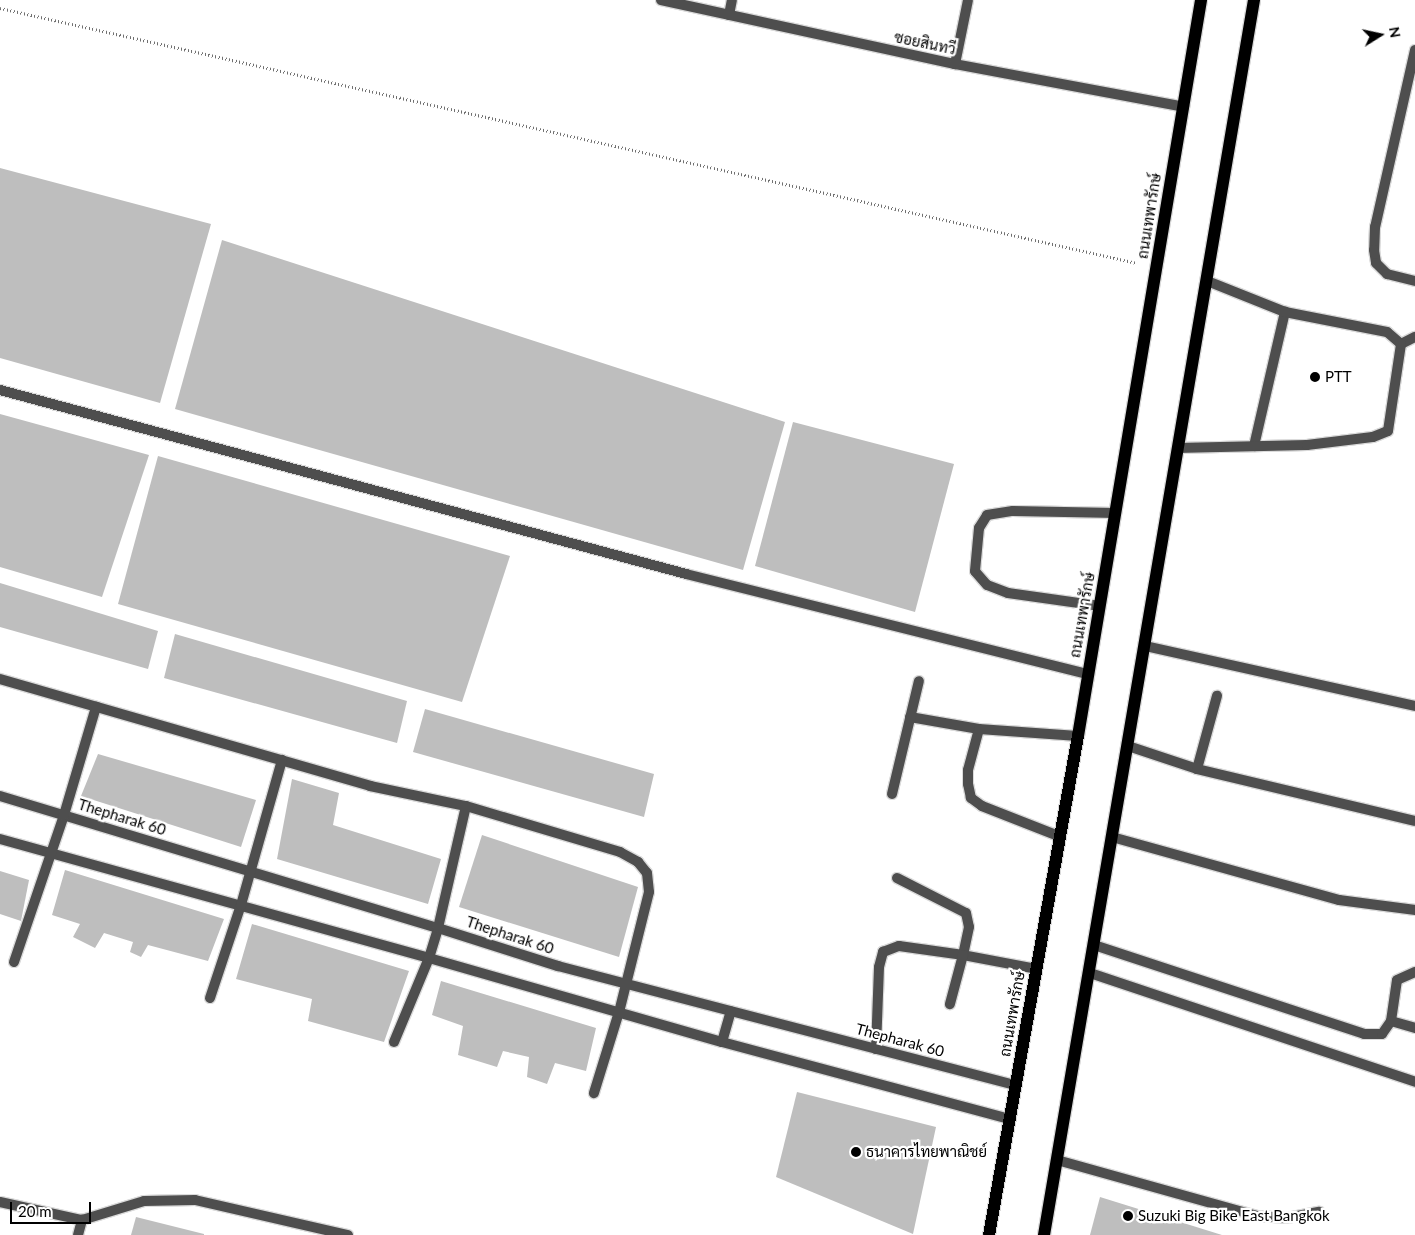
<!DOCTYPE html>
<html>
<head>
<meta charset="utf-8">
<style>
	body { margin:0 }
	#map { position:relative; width:1415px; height:1235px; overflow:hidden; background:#fff; font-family:Lato,Sarabun,sans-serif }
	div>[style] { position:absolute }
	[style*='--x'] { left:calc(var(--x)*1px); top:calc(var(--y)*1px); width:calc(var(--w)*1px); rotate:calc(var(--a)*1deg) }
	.building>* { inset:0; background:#bebebe }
	.path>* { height:3px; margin-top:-1.5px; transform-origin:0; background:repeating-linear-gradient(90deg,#707070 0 1px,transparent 0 3.5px) }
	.roads { filter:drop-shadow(1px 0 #dbdbdb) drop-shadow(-1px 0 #dbdbdb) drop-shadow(0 1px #dbdbdb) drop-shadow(0 -1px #dbdbdb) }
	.service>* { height:10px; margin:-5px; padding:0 5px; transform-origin:5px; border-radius:5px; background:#4e4e4e }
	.minor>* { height:10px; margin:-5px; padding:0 5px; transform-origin:5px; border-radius:5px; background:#4e4e4e }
	.primary>* { height:12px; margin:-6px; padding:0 6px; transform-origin:6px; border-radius:6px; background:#000 }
	.dots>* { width:14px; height:14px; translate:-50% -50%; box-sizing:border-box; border:2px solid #fff; border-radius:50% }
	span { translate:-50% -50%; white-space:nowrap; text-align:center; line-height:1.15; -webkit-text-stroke:4.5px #fff; paint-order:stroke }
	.street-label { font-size:15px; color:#000 }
	.poi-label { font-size:15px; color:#000 }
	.left { translate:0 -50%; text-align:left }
	.north { position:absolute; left:1355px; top:10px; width:50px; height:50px; -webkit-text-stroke:4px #fff; paint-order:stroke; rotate:80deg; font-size:14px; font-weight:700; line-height:20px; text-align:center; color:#000 }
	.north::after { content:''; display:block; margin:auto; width:18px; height:22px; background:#000; clip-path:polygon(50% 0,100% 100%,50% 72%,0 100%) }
	.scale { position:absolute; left:10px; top:1202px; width:81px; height:22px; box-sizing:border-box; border:2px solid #000; border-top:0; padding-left:6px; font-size:15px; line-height:18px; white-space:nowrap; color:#000; -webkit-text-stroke:4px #fff; paint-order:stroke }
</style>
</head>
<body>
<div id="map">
	<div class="building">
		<div style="clip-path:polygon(0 168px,211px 224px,160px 403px,0 358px)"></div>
		<div style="clip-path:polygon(222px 240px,785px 422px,743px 570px,175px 409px)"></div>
		<div style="clip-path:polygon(0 414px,149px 455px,102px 597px,0 567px)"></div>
		<div style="clip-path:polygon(793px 422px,954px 464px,915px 612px,755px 566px)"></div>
		<div style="clip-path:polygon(158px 456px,510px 556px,462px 702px,118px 604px)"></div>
		<div style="clip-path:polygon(0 583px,158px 631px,148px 669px,0 627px)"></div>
		<div style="clip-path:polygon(175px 634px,407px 701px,397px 743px,164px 678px)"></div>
		<div style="clip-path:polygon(425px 709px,654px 774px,644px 817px,413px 752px)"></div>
		<div style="clip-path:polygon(98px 754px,256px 800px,241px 847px,81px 796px)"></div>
		<div style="clip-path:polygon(292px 779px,339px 793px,333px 825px,441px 859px,428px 904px,277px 859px)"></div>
		<div style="clip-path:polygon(482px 835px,638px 887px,619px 957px,459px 907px)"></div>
		<div style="clip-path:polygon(65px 870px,224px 919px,208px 961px,148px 945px,141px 957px,130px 952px,133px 942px,104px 933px,95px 948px,73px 937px,80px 924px,52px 915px)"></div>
		<div style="clip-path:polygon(0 871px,29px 880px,21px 921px,0 914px)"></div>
		<div style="clip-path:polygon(252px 924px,409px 971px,384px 1042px,308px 1021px,312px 999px,236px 979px)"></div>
		<div style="clip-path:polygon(441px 981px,596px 1028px,586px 1071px,555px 1063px,547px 1084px,527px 1077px,529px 1057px,503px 1051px,497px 1067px,458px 1055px,463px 1026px,432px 1015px)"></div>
		<div style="clip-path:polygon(797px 1092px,936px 1127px,913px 1234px,776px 1177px)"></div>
		<div style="clip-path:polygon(1100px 1197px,1222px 1235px,1090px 1235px)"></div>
		<div style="clip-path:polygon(136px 1217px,204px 1234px,204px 1235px,131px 1235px)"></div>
	</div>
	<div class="path">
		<div style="--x:0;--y:8;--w:1165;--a:12.64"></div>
	</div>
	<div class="roads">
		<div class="service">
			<div style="--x:729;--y:15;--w:15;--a:-79"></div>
			<div style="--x:1415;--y:50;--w:181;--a:102.7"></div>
			<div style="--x:1375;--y:227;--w:23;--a:92"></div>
			<div style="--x:1374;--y:250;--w:13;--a:81"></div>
			<div style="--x:1376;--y:263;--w:16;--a:45"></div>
			<div style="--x:1387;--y:274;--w:29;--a:14"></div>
			<div style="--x:1401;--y:344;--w:16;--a:-27"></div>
			<div style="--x:0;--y:390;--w:710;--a:15.01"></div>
			<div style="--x:686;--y:574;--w:414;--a:14"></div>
			<div style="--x:1254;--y:446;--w:138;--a:-77"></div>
			<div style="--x:1177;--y:448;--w:130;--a:-1.3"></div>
			<div style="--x:1307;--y:445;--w:66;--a:-6.9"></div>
			<div style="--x:1373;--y:437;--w:16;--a:-22"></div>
			<div style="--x:1388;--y:431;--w:88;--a:-81.5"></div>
			<div style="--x:1401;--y:344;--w:18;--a:-139"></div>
			<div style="--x:1387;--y:332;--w:104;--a:-168.9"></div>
			<div style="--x:1285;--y:312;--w:84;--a:-158.3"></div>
			<div style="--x:1100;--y:606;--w:93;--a:-172"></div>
			<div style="--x:1008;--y:593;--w:22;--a:-159"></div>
			<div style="--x:987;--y:585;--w:18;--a:-131"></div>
			<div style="--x:975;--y:571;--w:43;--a:-84.7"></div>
			<div style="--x:979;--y:528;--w:15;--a:-58"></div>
			<div style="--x:987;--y:515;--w:26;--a:-9"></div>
			<div style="--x:1013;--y:511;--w:103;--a:1.1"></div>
			<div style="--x:1145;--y:646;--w:277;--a:12.5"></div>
			<div style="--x:910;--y:717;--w:70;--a:9.9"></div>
			<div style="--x:1128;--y:746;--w:73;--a:18.4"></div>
			<div style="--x:1197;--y:769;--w:76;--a:-74.7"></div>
			<div style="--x:1197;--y:769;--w:224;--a:13.4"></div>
			<div style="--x:892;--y:794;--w:116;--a:-76.6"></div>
			<div style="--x:1061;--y:837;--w:85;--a:-158.6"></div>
			<div style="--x:982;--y:806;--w:14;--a:-144"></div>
			<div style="--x:971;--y:798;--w:14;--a:-102"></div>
			<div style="--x:968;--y:784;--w:14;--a:-90"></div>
			<div style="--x:968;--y:770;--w:42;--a:-75"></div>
			<div style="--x:979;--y:729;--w:99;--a:4"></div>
			<div style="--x:1112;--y:837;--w:236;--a:15.5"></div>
			<div style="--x:1339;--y:900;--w:77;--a:7.5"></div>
			<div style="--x:897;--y:878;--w:77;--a:26.9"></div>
			<div style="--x:966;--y:913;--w:14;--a:78"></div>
			<div style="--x:969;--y:927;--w:29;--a:102"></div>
			<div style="--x:963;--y:955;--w:75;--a:10.7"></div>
			<div style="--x:1094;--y:945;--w:284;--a:18.2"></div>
			<div style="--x:1364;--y:1034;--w:18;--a:0"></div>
			<div style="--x:1382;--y:1034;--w:16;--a:-55"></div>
			<div style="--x:1391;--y:1021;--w:41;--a:-81.7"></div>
			<div style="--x:1397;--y:980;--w:20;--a:-24"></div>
			<div style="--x:1090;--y:973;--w:343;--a:18.5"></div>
			<div style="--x:1391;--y:1021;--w:25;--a:16"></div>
			<div style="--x:876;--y:1049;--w:82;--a:-87.9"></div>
			<div style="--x:879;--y:967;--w:16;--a:-75"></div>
			<div style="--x:883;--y:952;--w:17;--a:-21"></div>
			<div style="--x:899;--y:946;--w:65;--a:8"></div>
			<div style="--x:963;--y:955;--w:51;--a:104.9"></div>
			<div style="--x:1057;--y:1160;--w:209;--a:15.6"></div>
			<div style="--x:1258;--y:1216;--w:29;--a:4"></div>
			<div style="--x:1287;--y:1218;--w:33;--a:-11"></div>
			<div style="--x:0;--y:1202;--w:84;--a:12.4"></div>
			<div style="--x:82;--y:1220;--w:65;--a:-17"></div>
			<div style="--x:144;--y:1201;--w:51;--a:-1.1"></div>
			<div style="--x:195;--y:1200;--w:157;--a:12.9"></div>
			<div style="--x:78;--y:1235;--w:16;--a:-75"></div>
		</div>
		<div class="minor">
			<div style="--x:661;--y:0;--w:301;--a:12.3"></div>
			<div style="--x:955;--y:64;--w:233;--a:10.6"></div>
			<div style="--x:955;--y:64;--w:65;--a:-78.5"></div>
			<div style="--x:0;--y:679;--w:385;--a:16.1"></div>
			<div style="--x:370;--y:786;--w:98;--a:11.8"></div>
			<div style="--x:466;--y:806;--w:161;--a:16.6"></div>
			<div style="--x:620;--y:852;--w:21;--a:29"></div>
			<div style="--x:638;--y:862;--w:14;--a:51"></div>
			<div style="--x:647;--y:873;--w:19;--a:84"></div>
			<div style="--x:649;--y:892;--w:124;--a:104"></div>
			<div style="--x:619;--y:1012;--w:85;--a:107.2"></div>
			<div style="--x:0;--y:796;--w:457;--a:16.8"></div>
			<div style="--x:438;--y:928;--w:126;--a:17.6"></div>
			<div style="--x:558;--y:966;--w:473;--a:14.6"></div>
			<div style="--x:0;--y:839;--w:445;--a:15.5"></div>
			<div style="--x:429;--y:958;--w:305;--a:16"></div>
			<div style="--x:722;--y:1042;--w:298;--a:15"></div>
			<div style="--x:14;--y:962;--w:155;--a:-71.2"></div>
			<div style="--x:64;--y:815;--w:113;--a:-73.5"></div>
			<div style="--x:210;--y:998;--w:98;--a:-71.6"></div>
			<div style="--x:241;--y:905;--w:151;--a:-74.2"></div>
			<div style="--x:394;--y:1042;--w:91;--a:-67.4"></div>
			<div style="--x:429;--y:958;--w:31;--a:-73"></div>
			<div style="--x:438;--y:928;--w:125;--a:-77.1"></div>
			<div style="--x:722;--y:1042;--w:32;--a:-74"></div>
		</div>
		<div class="primary">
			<div style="--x:989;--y:1235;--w:507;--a:-79.89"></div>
			<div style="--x:1078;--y:736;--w:746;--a:-80.51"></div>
			<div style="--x:1044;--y:1235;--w:1253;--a:-80.35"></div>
		</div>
	</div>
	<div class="dots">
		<div style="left:1315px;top:377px;background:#000"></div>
		<div style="left:856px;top:1152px;background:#000"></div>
		<div style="left:1128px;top:1216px;background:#000"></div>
	</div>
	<div class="street-label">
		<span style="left:925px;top:43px;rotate:12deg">ซอยสินทวี</span>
		<span style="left:1149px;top:216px;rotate:-81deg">ถนนเทพารักษ์</span>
		<span style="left:1082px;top:615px;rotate:-80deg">ถนนเทพารักษ์</span>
		<span style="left:122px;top:817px;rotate:17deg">Thepharak 60</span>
		<span style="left:510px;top:935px;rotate:18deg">Thepharak 60</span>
		<span style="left:1012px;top:1014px;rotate:-80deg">ถนนเทพารักษ์</span>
		<span style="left:900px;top:1040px;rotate:15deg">Thepharak 60</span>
	</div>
	<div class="poi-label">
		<span class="left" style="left:1325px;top:377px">PTT</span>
		<span class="left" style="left:866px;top:1152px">ธนาคารไทยพาณิชย์</span>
		<span class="left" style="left:1138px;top:1216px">Suzuki Big Bike East Bangkok</span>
	</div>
	<div class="north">N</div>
	<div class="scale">20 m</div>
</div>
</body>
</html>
